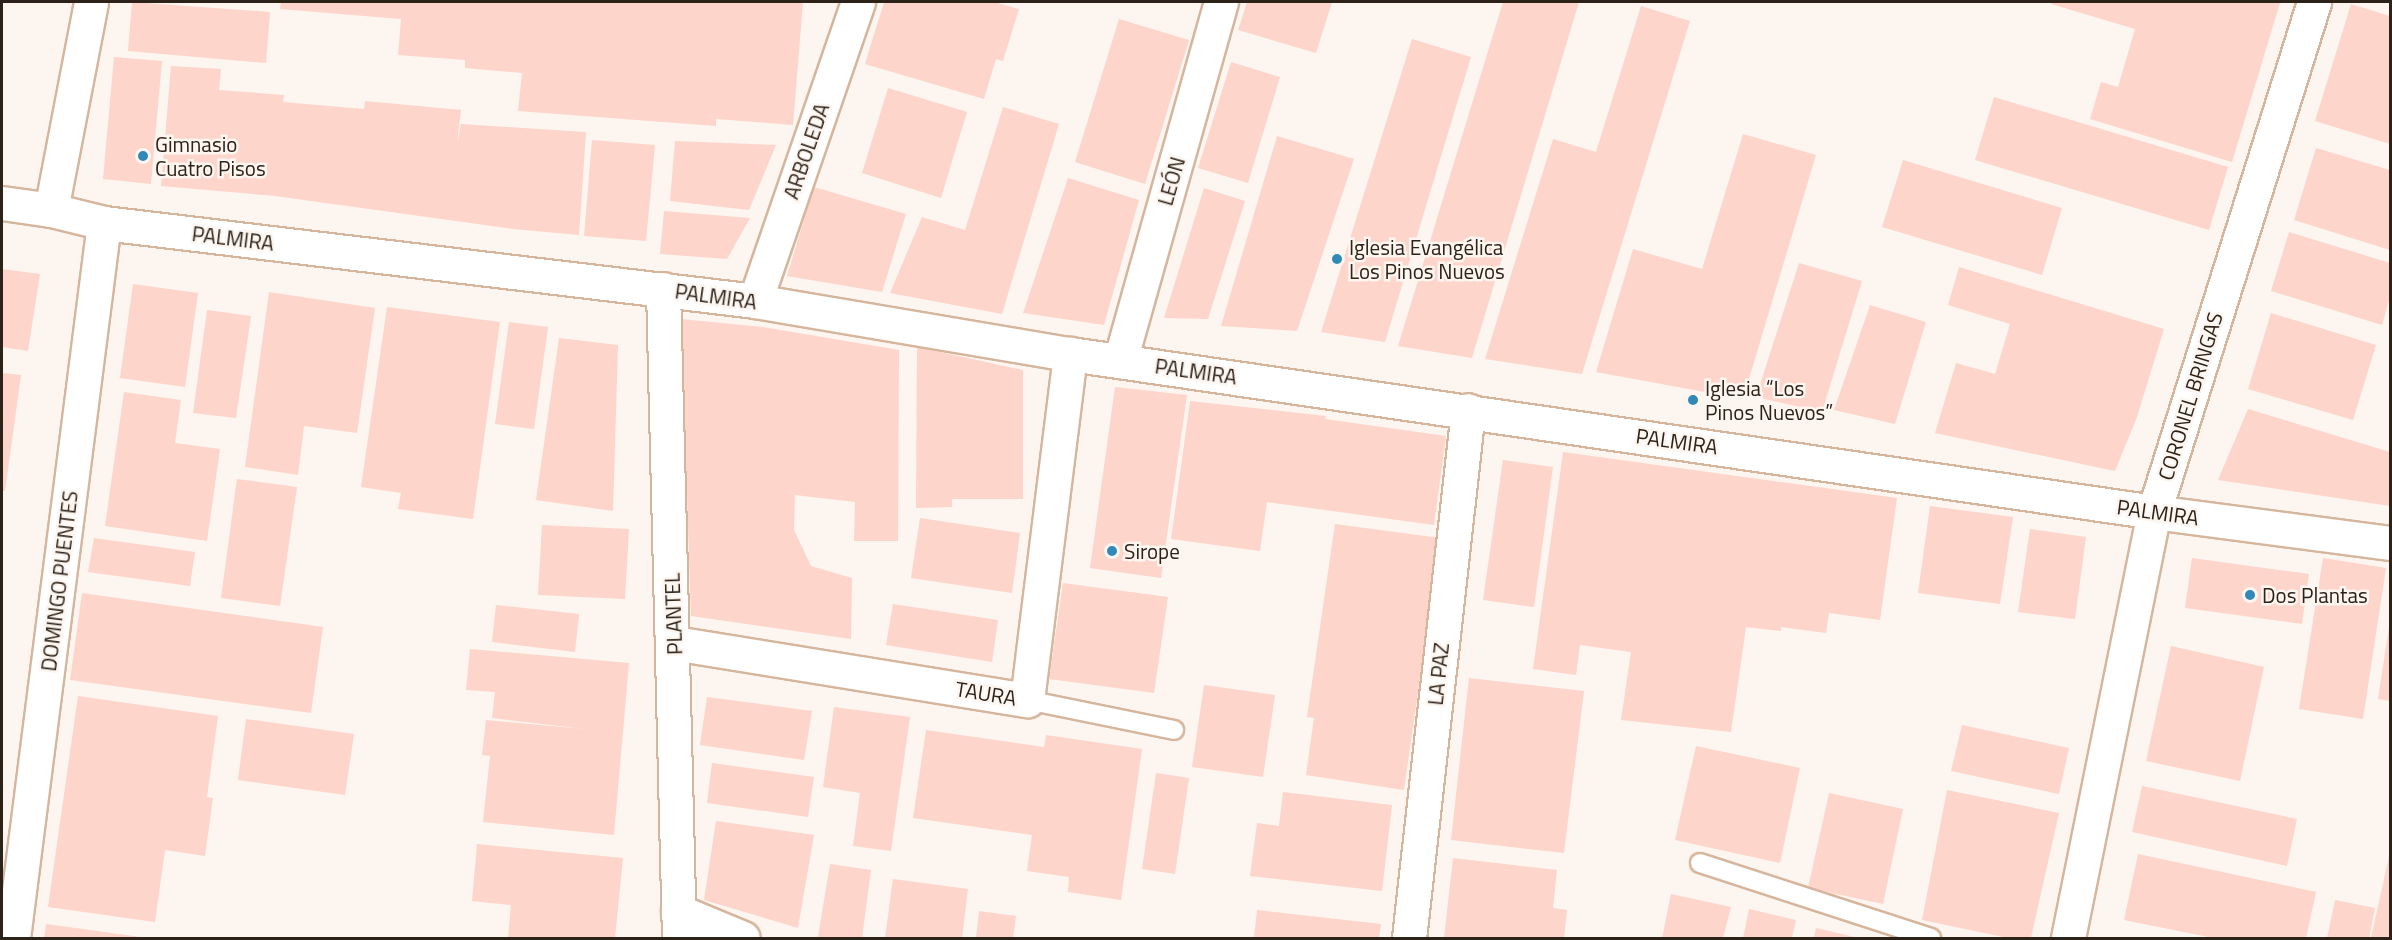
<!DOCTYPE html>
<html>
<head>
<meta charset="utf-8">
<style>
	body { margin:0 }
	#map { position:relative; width:2392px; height:940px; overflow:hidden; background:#fcf5f0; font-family:"Titillium Web",sans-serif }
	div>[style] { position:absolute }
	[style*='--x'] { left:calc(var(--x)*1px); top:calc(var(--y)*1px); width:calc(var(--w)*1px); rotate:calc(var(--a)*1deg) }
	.building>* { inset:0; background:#fdd5ca }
	.roads { filter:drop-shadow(2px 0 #d5b69d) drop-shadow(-2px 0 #d5b69d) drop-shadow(0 2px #d5b69d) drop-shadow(0 -2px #d5b69d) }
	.service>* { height:18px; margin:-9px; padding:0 9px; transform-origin:9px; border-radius:9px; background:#fff }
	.minor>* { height:33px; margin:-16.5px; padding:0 16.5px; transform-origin:16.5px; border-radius:16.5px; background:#fff }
	.tertiary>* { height:33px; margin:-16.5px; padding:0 16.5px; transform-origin:16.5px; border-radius:16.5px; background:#fff }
	.dots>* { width:16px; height:16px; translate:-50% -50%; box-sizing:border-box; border:3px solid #fcf5f0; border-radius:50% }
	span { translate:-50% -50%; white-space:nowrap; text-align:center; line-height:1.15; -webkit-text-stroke:5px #fcf5f0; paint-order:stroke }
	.poi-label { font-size:21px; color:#2d2218 }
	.left { translate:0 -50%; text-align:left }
	.street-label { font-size:21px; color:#2d2218 }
	.frame { position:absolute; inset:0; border:3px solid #2d2218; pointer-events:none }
</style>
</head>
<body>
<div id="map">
	<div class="building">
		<div style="clip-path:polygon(132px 2px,270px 12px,266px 63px,128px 51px)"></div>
		<div style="clip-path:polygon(281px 2px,803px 2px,793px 125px,716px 119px,716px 126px,518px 111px,522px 73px,465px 68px,465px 60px,398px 55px,401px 19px,280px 9px)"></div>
		<div style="clip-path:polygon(884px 2px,994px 2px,1019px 9px,1003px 61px,996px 59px,984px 99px,865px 64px)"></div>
		<div style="clip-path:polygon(1247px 2px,1332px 2px,1316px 53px,1238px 30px)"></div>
		<div style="clip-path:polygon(1503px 2px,1579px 2px,1472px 358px,1398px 346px)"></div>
		<div style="clip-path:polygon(2052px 2px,2280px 3px,2232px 162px,2090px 119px,2101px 82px,2118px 87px,2135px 29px,2051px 4px)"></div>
		<div style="clip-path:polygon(2351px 4px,2390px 16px,2390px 144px,2315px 121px)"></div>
		<div style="clip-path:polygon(1641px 6px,1690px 21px,1582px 374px,1485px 359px,1553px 139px,1596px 152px)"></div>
		<div style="clip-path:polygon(1119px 19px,1189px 40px,1145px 184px,1075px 162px)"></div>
		<div style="clip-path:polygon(1412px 39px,1471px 57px,1385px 342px,1321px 332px)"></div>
		<div style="clip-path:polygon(114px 57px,162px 61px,151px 184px,103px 179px)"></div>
		<div style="clip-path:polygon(1231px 62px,1280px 77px,1248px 183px,1198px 168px)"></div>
		<div style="clip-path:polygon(171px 66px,221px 69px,219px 90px,284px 95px,283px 102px,364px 109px,365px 101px,461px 110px,457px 144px,461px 124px,586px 132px,579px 235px,513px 229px,275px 196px,161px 186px)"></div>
		<div style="clip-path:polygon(888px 88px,967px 112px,941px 198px,862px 173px)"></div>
		<div style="clip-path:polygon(1994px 97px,2228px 167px,2209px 230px,1975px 160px)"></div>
		<div style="clip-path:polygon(1003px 107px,1059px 124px,1002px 314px,890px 293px,922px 217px,965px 230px)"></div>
		<div style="clip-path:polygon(1743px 134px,1816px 155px,1743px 399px,1596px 372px,1633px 249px,1702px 269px)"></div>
		<div style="clip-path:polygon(1277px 136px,1354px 159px,1297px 331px,1221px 326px)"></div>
		<div style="clip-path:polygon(592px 140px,655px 145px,646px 241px,584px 236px)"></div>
		<div style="clip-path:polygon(675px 141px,776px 145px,749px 210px,670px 201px)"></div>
		<div style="clip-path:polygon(2316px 148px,2390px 170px,2390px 250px,2294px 220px)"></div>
		<div style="clip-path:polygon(1903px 160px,2062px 208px,2042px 275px,1882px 227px)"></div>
		<div style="clip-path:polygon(1068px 178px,1139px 200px,1104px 325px,1023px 313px)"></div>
		<div style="clip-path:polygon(814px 187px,906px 214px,882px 292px,787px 276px)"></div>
		<div style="clip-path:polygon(1204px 188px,1245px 201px,1208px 319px,1164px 318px)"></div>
		<div style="clip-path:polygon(664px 211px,750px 218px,727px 259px,660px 254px)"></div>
		<div style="clip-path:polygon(2289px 232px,2390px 263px,2390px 297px,2382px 325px,2271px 291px)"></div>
		<div style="clip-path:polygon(1799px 263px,1862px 281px,1822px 412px,1756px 397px)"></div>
		<div style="clip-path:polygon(1959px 267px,2164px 329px,2137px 417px,2115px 471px,1935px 433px,1956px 363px,1995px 374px,2010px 324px,1948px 305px)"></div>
		<div style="clip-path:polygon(2px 269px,40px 274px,28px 351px,2px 347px)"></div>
		<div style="clip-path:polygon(133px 284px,198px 293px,185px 387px,120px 378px)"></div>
		<div style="clip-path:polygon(269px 292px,375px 308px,357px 433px,304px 426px,298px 475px,245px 467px)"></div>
		<div style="clip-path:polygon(1870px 305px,1926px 322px,1895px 424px,1834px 410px)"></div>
		<div style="clip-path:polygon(387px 307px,500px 322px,473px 519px,398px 509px,401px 493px,361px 487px)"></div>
		<div style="clip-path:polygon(207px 310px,251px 316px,236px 418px,193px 413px)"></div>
		<div style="clip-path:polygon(2271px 313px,2376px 345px,2353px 420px,2248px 389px)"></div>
		<div style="clip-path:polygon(681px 319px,763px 327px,899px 350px,898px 541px,854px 541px,855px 502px,795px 495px,794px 530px,811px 566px,852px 578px,851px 639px,691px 616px)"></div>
		<div style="clip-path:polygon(509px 322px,548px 327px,534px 429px,495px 424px)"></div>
		<div style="clip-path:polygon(559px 338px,618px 345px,613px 511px,536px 500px)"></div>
		<div style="clip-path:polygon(917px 347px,1023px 370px,1023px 499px,952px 499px,952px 507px,916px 508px)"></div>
		<div style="clip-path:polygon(2px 373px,21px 375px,5px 491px,2px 491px)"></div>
		<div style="clip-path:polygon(1115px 387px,1187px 395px,1161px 578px,1090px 568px)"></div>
		<div style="clip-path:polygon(124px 392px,181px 400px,175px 443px,220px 449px,207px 541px,105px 526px)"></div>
		<div style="clip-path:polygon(1190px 401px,1326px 416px,1325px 419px,1446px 436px,1434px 525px,1267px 502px,1260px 551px,1171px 539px)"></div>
		<div style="clip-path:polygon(2248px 409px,2390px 452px,2390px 506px,2218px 480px)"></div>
		<div style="clip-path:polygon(1563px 452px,1897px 498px,1880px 620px,1829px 613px,1826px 633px,1781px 627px,1781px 631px,1746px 627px,1731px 732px,1621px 720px,1631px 652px,1580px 645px,1576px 675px,1533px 669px)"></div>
		<div style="clip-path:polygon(1503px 460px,1553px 467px,1534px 607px,1483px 600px)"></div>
		<div style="clip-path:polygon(237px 479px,297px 487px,280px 606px,221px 598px)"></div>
		<div style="clip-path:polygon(1930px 506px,2013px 517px,2000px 604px,1918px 593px)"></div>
		<div style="clip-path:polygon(920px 518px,1020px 533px,1012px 593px,911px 578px)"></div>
		<div style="clip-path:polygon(1335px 524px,1440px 538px,1404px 790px,1306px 775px,1314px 718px,1307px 717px)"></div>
		<div style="clip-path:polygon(542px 525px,629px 529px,625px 599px,538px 595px)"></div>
		<div style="clip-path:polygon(2030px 529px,2086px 537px,2075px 619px,2018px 612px)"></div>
		<div style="clip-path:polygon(94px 538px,195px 552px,190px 586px,88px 572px)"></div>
		<div style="clip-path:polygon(2192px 558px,2309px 574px,2302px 624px,2185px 608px)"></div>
		<div style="clip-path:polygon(2323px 558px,2386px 568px,2363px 719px,2299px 709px)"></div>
		<div style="clip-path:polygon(1063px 583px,1168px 597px,1154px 693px,1049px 679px)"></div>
		<div style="clip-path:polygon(82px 593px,323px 627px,311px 713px,70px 680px)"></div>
		<div style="clip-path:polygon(893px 604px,998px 620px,992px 662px,886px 645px)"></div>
		<div style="clip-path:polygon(496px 605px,579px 614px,575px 652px,492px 642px)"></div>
		<div style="clip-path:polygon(2389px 627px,2390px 627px,2390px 701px,2378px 699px)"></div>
		<div style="clip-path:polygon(2171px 646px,2264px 667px,2240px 781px,2146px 761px)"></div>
		<div style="clip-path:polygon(470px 649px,629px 663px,614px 835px,483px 822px,490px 756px,482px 755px,486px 720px,584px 729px,492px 718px,495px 692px,466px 690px)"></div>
		<div style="clip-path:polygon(1469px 678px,1584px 691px,1564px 853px,1451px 840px)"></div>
		<div style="clip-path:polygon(1204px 685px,1275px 695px,1263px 777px,1192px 767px)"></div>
		<div style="clip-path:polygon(78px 696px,218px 716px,207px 797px,213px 798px,205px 856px,165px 850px,155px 922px,48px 907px)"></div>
		<div style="clip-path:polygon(707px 697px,812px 711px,804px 760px,700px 745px)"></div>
		<div style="clip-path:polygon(834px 707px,910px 717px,891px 851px,853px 846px,860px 793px,823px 787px)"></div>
		<div style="clip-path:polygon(246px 719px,354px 734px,345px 795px,238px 780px)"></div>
		<div style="clip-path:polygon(1962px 725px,2069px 748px,2059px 794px,1951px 771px)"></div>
		<div style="clip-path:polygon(926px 730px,1044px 747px,1046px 735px,1142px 749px,1121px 900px,1068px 892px,1069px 877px,1027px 871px,1032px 835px,913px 818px)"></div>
		<div style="clip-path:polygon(1696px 746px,1800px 768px,1780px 863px,1675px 840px)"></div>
		<div style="clip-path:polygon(712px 763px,814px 777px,808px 817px,707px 803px)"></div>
		<div style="clip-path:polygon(1156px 773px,1189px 778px,1175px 874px,1142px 869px)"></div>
		<div style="clip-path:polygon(2142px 786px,2297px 819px,2287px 866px,2132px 832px)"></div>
		<div style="clip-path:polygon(1947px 790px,2059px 813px,2031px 938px,2008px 938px,1922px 920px)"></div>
		<div style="clip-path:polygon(1283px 792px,1392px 805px,1382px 891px,1250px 876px,1257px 823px,1279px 826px)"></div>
		<div style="clip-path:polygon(1829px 793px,1903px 809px,1883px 904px,1808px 888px)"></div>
		<div style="clip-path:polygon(716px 821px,814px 835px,798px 928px,704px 900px)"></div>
		<div style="clip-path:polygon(477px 844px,623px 858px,615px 938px,508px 938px,511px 905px,472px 901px)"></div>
		<div style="clip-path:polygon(2390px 852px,2390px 938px,2371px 938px)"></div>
		<div style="clip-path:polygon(2138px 854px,2316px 892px,2306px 938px,2213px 938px,2124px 920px)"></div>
		<div style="clip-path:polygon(1453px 858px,1557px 870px,1553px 908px,1567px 910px,1564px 938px,1444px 938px)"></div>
		<div style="clip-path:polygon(830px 864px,871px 870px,862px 938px,818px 937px)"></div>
		<div style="clip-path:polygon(893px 879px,968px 889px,962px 938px,885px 938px)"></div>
		<div style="clip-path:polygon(1671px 894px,1731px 907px,1723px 938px,1662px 938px)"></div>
		<div style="clip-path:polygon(2335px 900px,2375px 908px,2369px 938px,2327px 938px)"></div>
		<div style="clip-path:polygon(1749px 909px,1796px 920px,1792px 938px,1743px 938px)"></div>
		<div style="clip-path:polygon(1257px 910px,1381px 924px,1379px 938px,1254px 938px)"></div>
		<div style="clip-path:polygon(979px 911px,1016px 916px,1013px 938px,976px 938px)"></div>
		<div style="clip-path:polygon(46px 924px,141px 937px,141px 938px,44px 938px)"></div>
		<div style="clip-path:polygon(1816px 928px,1859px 938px,1814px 938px)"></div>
	</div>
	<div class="roads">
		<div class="service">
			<div style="--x:1027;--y:700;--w:150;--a:11.5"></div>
			<div style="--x:1700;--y:863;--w:243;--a:18"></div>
		</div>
		<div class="minor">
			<div style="--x:51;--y:210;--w:55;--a:13.8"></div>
			<div style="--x:104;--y:223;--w:656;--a:6.83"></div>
			<div style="--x:755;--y:301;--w:319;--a:9.6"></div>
			<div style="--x:1070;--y:354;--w:1095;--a:8.29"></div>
			<div style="--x:2154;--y:512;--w:238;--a:7.5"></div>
			<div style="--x:663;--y:289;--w:649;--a:88.59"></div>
			<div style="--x:755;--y:301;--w:316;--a:-71"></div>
			<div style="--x:1120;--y:361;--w:373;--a:-74.3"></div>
			<div style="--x:674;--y:643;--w:358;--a:9.2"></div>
			<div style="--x:1027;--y:700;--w:349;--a:-82.9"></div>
			<div style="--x:678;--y:911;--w:70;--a:22.6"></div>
			<div style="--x:13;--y:938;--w:721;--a:-82.75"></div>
			<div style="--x:1409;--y:938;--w:531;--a:-83.62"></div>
			<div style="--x:2068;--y:938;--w:435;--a:-78.6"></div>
			<div style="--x:2154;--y:512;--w:535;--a:-72.58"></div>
		</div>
		<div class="tertiary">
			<div style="--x:2;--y:203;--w:49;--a:8.1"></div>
			<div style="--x:51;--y:210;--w:212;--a:-79.1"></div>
		</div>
	</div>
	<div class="dots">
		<div style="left:143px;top:156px;background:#3089b7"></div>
		<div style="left:1337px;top:259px;background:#3089b7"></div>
		<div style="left:1693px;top:400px;background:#3089b7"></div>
		<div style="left:1112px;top:551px;background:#3089b7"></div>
		<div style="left:2250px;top:595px;background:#3089b7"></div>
	</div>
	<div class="poi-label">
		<span class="left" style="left:155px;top:156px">Gimnasio<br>Cuatro Pisos</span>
		<span class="left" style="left:1349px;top:259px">Iglesia Evangélica<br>Los Pinos Nuevos</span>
		<span class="left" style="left:1705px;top:400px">Iglesia “Los<br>Pinos Nuevos”</span>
		<span class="left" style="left:1124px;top:551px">Sirope</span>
		<span class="left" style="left:2262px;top:595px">Dos Plantas</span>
	</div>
	<div class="street-label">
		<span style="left:806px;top:151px;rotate:-71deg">ARBOLEDA</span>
		<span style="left:1171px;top:181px;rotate:-74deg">LEÓN</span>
		<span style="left:233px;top:238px;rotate:7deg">PALMIRA</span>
		<span style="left:716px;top:296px;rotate:8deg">PALMIRA</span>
		<span style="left:1196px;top:371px;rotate:8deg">PALMIRA</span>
		<span style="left:2190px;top:396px;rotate:-73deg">CORONEL BRINGAS</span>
		<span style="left:1677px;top:441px;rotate:8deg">PALMIRA</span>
		<span style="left:2158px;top:512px;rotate:8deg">PALMIRA</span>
		<span style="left:59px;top:581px;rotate:-83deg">DOMINGO PUENTES</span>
		<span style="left:673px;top:614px;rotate:-92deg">PLANTEL</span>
		<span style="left:1438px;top:674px;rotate:-84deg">LA PAZ</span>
		<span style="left:986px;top:693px;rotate:9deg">TAURA</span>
	</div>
	<div class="frame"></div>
</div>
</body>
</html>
